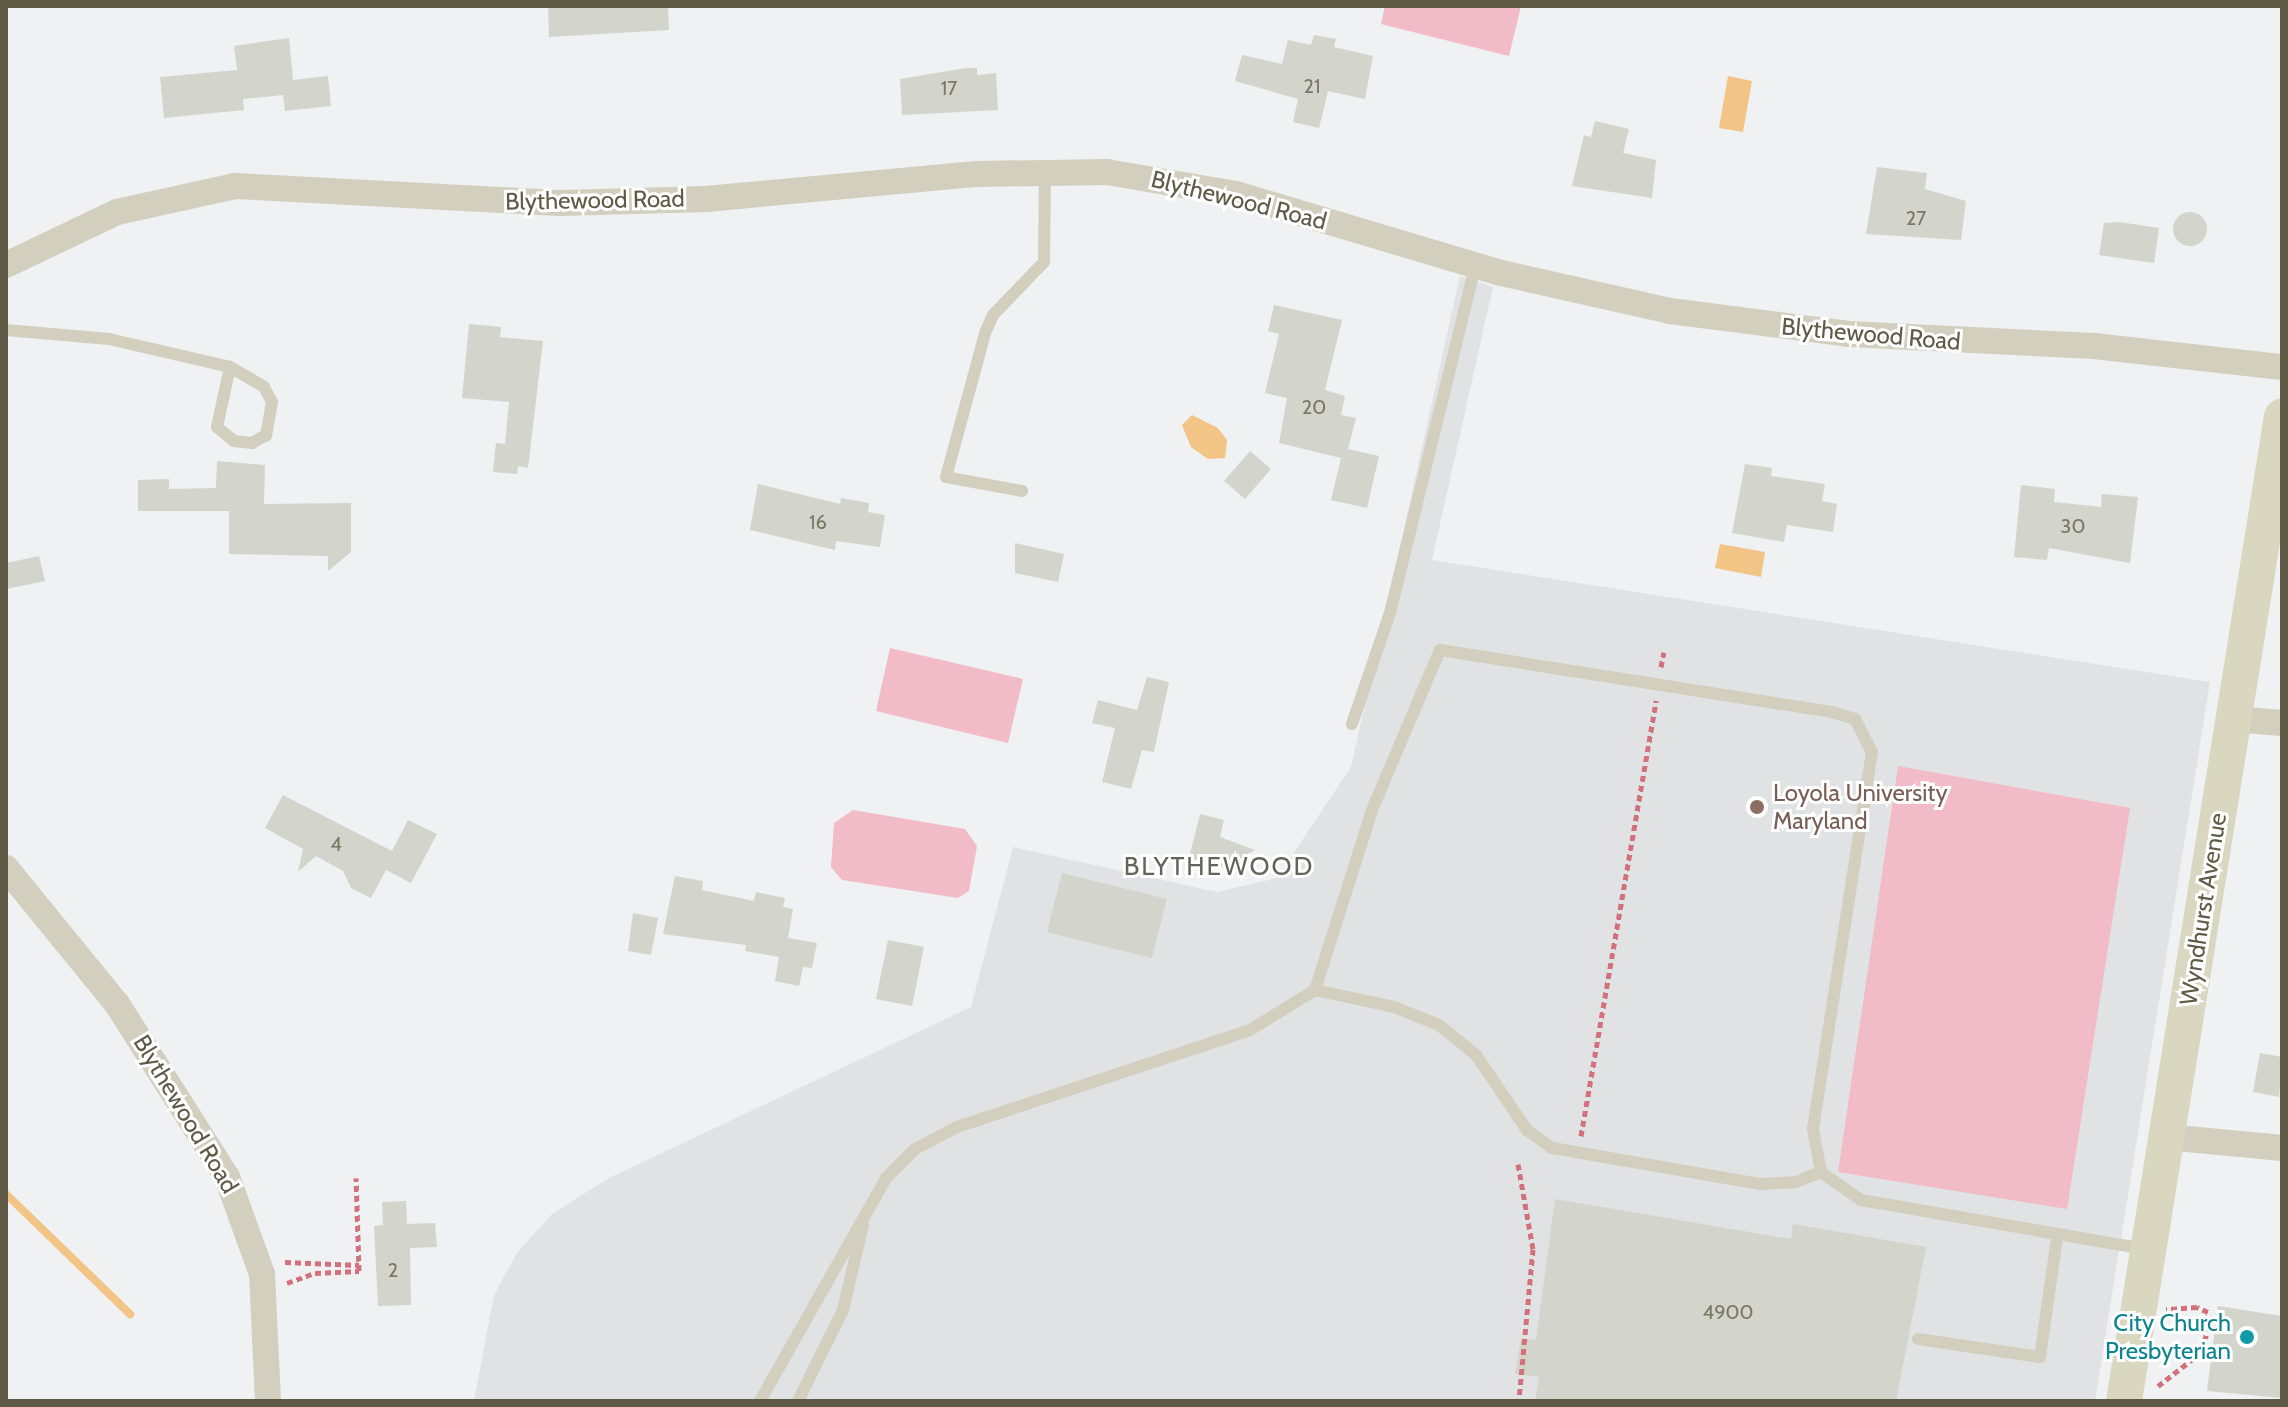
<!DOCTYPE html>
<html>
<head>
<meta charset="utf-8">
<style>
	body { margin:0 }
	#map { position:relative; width:2288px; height:1407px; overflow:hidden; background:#eff1f2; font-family:Cabin,sans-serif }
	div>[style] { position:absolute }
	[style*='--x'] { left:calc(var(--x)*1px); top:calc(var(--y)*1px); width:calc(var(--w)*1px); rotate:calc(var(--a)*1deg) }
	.education>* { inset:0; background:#e1e2e3 }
	.green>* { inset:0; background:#f2bbc8 }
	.water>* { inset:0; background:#f2c485 }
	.stream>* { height:8px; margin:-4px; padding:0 4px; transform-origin:4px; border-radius:4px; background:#f2c485 }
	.building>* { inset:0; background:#d3d4cb }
	.round { border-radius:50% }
	.path>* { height:5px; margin-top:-2.5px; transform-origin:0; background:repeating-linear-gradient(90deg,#d2707c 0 6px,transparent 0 10px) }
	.lane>* { height:12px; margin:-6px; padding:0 6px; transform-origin:6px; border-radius:6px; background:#d2cfbf }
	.street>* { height:26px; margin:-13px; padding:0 13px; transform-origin:13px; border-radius:13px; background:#d2cfbf }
	.secondary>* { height:36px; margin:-18px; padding:0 18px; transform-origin:18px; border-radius:18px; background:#d9d7c0 }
	.dots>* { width:22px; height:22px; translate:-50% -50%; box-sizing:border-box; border:4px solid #fff; border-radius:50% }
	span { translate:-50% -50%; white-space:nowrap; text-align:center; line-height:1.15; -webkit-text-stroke:6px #fff; paint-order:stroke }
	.number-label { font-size:20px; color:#7b7867 }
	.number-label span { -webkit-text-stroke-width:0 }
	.street-label { font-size:24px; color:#5e5a46 }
	.education-label { font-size:24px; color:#785e54 }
	.left { translate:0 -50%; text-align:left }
	.culture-label { font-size:24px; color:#0d838f }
	.right { translate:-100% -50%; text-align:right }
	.neighbourhood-label { font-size:26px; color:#65645b; letter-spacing:2px }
	.frame { position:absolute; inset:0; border:8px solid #5e5a46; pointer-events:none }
</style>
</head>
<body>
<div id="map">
	<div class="education">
		<div style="clip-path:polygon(1460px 276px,1493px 287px,1432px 560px,2210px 682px,2095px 1401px,474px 1401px,494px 1295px,517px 1253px,552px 1214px,609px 1178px,971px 1007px,1013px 847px,1217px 892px,1277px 878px,1351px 767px)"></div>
	</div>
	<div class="green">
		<div style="clip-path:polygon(1385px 6px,1521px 6px,1509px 56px,1381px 24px)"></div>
		<div style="clip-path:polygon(890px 648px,1023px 679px,1008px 743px,876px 711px)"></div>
		<div style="clip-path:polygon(1898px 766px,2130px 808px,2067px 1209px,1838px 1172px)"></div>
		<div style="clip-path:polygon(853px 810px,965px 829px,977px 846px,969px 891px,958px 898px,842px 880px,831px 867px,834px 823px)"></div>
	</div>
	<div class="water">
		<div style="clip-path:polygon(1728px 76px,1752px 81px,1743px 132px,1719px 128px)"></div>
		<div style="clip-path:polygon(1192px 415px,1218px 428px,1227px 440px,1225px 458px,1208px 459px,1191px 447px,1182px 425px)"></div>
		<div style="clip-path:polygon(1720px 544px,1765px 552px,1761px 577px,1715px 568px)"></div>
	</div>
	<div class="stream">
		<div style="--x:6;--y:1194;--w:173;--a:44.1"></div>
	</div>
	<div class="building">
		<div style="clip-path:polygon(548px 6px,668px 7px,669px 30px,549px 37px)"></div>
		<div style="clip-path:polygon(1314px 35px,1336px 39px,1334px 47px,1373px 56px,1365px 99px,1328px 91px,1319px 128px,1293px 122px,1298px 99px,1235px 81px,1242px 55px,1282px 64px,1288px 40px,1311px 45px)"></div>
		<div style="clip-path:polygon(289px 38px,293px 80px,328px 76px,331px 106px,285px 111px,283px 95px,243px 99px,244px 110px,164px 118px,160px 77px,237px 70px,234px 46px)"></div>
		<div style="clip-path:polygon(966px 68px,977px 68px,977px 75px,996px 73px,998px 110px,902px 115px,900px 79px)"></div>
		<div style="clip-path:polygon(1595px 121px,1629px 129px,1623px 153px,1656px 160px,1652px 198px,1572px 186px,1584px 135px,1591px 137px)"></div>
		<div style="clip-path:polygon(1877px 167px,1927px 173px,1925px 189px,1966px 201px,1961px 240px,1866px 234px)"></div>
		<div class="round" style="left:2173px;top:212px;width:34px;height:34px"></div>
		<div style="clip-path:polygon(2119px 222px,2159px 228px,2154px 263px,2099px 255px,2104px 223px)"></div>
		<div style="clip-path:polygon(1274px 305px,1342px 320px,1325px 390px,1345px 396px,1341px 415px,1356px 418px,1348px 449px,1379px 456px,1367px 508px,1331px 500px,1341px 458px,1279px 443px,1287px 398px,1265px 393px,1279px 334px,1268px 331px)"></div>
		<div style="clip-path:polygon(469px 324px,501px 327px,500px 337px,543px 341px,528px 468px,518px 466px,517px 474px,493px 472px,496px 443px,505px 444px,509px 402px,462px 398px)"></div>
		<div style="clip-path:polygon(1250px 451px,1271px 469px,1245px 499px,1224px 481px)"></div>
		<div style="clip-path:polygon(217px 461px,265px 465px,264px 504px,351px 503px,351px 552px,328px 571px,328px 556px,229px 554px,229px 511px,138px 511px,138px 480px,169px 479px,169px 489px,216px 488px)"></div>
		<div style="clip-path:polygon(1745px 464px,1772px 468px,1771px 476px,1825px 484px,1822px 501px,1837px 504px,1833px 532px,1787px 525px,1784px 542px,1732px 533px)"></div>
		<div style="clip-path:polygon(758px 484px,840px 504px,841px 498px,869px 503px,868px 512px,885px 515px,880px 547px,836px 541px,835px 550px,750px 530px)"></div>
		<div style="clip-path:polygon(2021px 485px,2055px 489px,2054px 502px,2101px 507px,2102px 494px,2138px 497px,2130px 563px,2049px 548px,2047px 560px,2014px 557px)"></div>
		<div style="clip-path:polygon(1015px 543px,1064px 554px,1058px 582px,1015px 573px)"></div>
		<div style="clip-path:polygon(39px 556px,45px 581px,6px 589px,6px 563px)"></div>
		<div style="clip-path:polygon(1147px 677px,1169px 682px,1154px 752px,1142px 750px,1131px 789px,1102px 782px,1115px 728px,1092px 723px,1098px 700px,1137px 710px)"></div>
		<div style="clip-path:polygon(283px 795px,392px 851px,408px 820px,437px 834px,411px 883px,386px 870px,371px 898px,351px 888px,343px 871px,316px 856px,298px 872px,303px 849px,265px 828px)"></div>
		<div style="clip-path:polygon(1200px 814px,1224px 820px,1220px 837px,1255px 850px,1225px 867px,1189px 858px)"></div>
		<div style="clip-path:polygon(1062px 873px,1167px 899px,1152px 958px,1047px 932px)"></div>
		<div style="clip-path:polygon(675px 876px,703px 881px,702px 890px,754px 901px,756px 892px,785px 898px,783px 907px,793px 909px,788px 938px,817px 943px,812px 968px,803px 967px,799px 986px,775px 981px,779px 957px,745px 951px,746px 945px,663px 934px)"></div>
		<div style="clip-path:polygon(633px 913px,658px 918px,651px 955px,628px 951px)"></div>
		<div style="clip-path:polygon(888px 940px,924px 947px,912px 1006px,876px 999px)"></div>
		<div style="clip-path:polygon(2260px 1053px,2282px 1057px,2279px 1097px,2253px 1092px)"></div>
		<div style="clip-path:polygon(1555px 1199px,1791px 1239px,1793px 1224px,1926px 1247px,1896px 1401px,1535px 1401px,1539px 1377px,1515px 1374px,1521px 1338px,1536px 1340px)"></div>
		<div style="clip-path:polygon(406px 1201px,407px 1224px,435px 1223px,437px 1247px,410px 1248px,411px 1305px,378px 1306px,374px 1226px,383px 1225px,382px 1202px)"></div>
		<div style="clip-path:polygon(2218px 1306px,2282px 1316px,2282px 1398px,2207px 1391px)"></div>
	</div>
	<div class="path">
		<div style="--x:1661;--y:667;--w:15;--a:-79"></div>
		<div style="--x:1581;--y:1136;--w:442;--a:-80.2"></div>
		<div style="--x:1518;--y:1164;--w:86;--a:80"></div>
		<div style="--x:1533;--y:1249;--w:153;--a:95.3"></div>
		<div style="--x:285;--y:1262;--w:74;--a:2.3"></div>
		<div style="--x:287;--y:1283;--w:30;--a:-20"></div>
		<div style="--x:315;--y:1273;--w:44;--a:-2.6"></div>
		<div style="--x:359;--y:1271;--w:93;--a:-91.8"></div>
		<div style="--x:2158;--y:1386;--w:57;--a:-37.9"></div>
		<div style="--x:2203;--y:1351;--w:32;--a:-79"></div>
		<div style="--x:2209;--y:1320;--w:8;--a:-97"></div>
		<div style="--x:2208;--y:1312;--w:12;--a:-156"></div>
		<div style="--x:2197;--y:1307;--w:31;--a:176"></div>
	</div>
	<div class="lane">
		<div style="--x:6;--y:330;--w:103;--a:5"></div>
		<div style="--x:109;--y:339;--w:124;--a:13"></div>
		<div style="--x:230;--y:367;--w:39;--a:30"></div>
		<div style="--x:264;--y:387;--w:17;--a:62"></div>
		<div style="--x:272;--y:402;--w:34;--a:100"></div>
		<div style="--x:266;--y:435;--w:16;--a:150"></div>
		<div style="--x:252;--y:443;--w:18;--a:-174"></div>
		<div style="--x:234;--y:441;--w:22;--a:-141"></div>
		<div style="--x:217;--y:427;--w:61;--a:-77.8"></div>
		<div style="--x:1022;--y:491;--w:77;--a:-169.6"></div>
		<div style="--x:946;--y:477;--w:149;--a:-74.8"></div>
		<div style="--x:985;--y:333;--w:20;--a:-66"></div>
		<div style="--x:993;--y:315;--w:74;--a:-46.1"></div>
		<div style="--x:1044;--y:262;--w:90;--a:-89.4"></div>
		<div style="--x:1352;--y:724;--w:117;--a:-71.1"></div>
		<div style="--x:1390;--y:613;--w:357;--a:-76.2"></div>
		<div style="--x:1315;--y:990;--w:189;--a:-72.4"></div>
		<div style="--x:1372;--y:810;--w:174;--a:-67"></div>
		<div style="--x:1440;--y:650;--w:397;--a:9"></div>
		<div style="--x:1832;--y:712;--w:24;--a:17"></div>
		<div style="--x:1855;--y:719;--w:37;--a:63"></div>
		<div style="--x:1872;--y:752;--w:382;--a:98.9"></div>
		<div style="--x:1813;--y:1129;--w:44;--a:79.5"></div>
		<div style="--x:1821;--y:1172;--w:49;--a:35"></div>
		<div style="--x:1861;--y:1200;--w:288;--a:9.8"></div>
		<div style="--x:1918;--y:1339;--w:123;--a:8.4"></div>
		<div style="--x:2040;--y:1357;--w:120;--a:-81.9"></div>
		<div style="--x:760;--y:1401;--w:256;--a:-60.5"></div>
		<div style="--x:886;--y:1178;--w:41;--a:-45"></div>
		<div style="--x:915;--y:1149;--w:47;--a:-27.6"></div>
		<div style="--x:957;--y:1127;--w:309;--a:-18.3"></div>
		<div style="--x:1250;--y:1030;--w:76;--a:-31.6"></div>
		<div style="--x:1315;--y:990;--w:81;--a:12.1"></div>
		<div style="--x:1394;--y:1007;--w:48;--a:21.8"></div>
		<div style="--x:1439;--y:1025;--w:48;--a:39"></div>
		<div style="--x:1476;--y:1055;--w:91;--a:55.8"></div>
		<div style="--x:1527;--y:1130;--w:31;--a:36"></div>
		<div style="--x:1552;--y:1148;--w:212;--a:9.8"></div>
		<div style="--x:1761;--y:1184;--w:35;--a:-3"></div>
		<div style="--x:1796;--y:1182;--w:27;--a:-22"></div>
		<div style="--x:798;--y:1401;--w:102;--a:-63.7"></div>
		<div style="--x:843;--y:1310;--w:87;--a:-76.8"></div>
	</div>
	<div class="street">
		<div style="--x:6;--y:265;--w:123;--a:-25.5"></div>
		<div style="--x:117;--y:212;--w:121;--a:-12.4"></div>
		<div style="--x:235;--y:186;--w:325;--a:3"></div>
		<div style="--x:560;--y:203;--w:146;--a:-1.6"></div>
		<div style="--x:706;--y:199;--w:272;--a:-5.3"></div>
		<div style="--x:977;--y:174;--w:130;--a:-0.9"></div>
		<div style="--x:1107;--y:172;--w:131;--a:9.7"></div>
		<div style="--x:1236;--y:194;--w:272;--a:16.6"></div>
		<div style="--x:1497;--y:272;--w:177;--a:12.7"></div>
		<div style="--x:1670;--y:311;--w:180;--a:7.3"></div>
		<div style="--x:1849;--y:334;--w:245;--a:2.8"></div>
		<div style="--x:2094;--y:346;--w:189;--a:6.4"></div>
		<div style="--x:2233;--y:719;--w:49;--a:4.7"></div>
		<div style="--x:6;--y:868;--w:176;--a:50.8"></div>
		<div style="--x:117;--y:1004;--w:205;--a:57.6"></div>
		<div style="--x:227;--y:1177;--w:103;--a:70.2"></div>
		<div style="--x:262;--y:1274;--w:127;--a:87.3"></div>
		<div style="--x:2166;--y:1137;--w:117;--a:5.4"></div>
	</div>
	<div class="secondary">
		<div style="--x:2124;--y:1401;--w:997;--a:-80.88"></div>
	</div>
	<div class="dots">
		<div style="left:1757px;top:807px;background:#8d6e63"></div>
		<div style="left:2247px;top:1337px;background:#0f9aa8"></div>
	</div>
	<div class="number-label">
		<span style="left:1312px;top:86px">21</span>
		<span style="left:949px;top:88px">17</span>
		<span style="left:1916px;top:218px">27</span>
		<span style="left:1314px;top:407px">20</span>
		<span style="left:818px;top:522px">16</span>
		<span style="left:2073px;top:526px">30</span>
		<span style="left:336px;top:844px">4</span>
		<span style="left:393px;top:1270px">2</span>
		<span style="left:1728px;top:1312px">4900</span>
	</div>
	<div class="street-label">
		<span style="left:595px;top:200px;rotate:-1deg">Blythewood Road</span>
		<span style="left:1239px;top:200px;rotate:14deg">Blythewood Road</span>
		<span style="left:1871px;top:334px;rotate:5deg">Blythewood Road</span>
		<span style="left:2203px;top:909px;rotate:-81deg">Wyndhurst Avenue</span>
		<span style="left:186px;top:1114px;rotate:59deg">Blythewood Road</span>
	</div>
	<div class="education-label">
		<span class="left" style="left:1773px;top:807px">Loyola University<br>Maryland</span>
	</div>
	<div class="culture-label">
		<span class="right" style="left:2231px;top:1337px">City Church<br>Presbyterian</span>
	</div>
	<div class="neighbourhood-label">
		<span style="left:1219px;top:867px">BLYTHEWOOD</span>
	</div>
	<div class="frame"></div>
</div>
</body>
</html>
